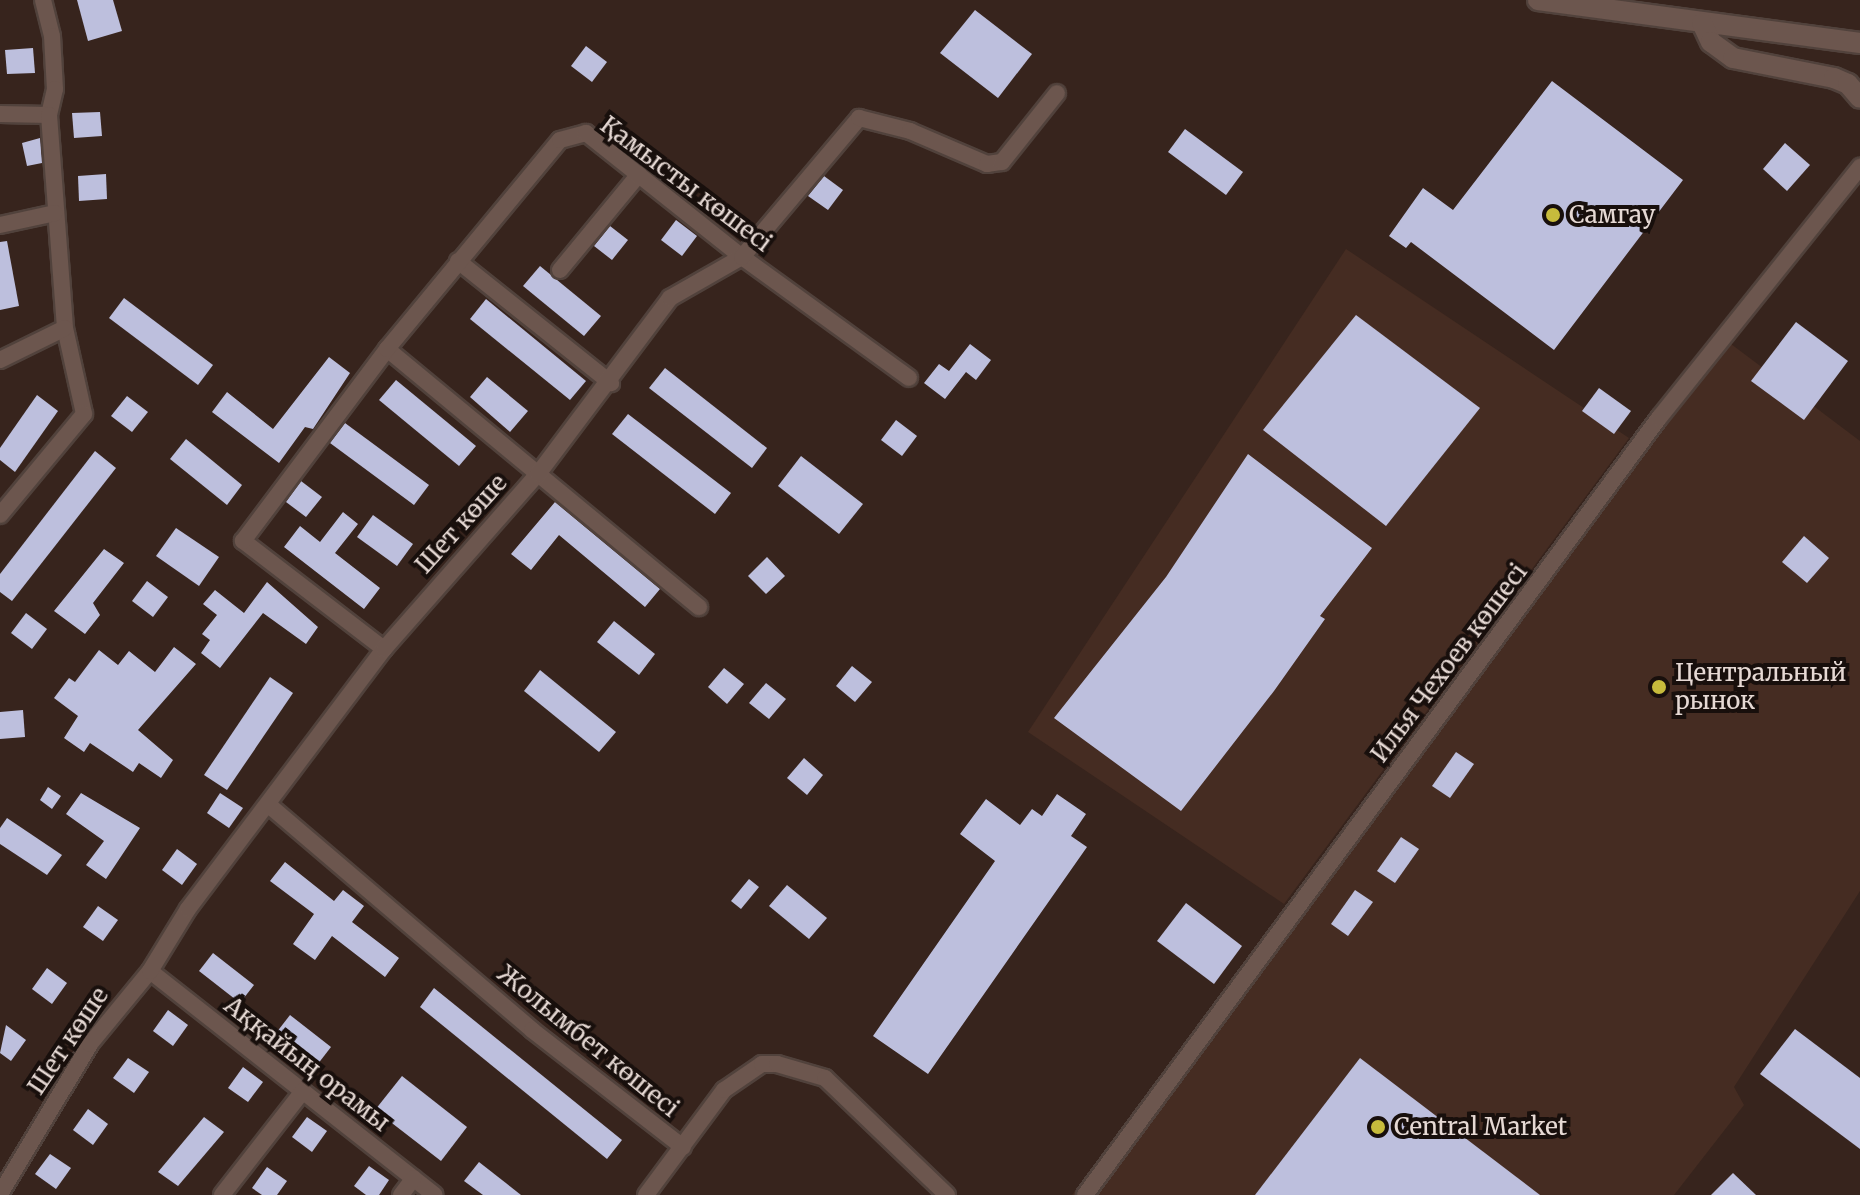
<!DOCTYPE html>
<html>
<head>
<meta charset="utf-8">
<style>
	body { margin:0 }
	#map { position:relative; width:1860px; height:1195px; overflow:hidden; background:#37241d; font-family:Merriweather,serif }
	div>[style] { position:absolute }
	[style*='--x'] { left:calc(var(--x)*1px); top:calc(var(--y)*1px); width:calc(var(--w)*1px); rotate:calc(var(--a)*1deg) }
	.built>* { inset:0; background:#452c22 }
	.building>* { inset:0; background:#bdbfdd }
	.roads { filter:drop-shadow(2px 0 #51423c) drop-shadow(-2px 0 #51423c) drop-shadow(0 2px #51423c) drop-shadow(0 -2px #51423c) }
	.street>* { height:16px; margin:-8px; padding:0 8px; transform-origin:8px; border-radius:8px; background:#6c564e }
	.secondary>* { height:20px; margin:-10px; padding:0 10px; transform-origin:10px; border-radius:10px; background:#6c564e }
	.dots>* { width:22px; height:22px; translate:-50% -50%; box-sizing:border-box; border:4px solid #180f0c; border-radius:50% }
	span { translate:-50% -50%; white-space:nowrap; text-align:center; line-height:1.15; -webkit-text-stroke:8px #180f0c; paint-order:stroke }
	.street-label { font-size:24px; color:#e6d9d4 }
	.poi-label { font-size:24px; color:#e6d9d4 }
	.left { translate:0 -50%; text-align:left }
</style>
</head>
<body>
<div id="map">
	<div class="built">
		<div style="clip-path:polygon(1346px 249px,1629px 438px,1284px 904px,1028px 732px)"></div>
		<div style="clip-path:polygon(1719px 335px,1860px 441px,1860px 891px,1734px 1087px,1744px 1105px,1674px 1195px,1072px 1195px,1613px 482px)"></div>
	</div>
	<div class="building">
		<div style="clip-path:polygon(77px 0,113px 0,122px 31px,88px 41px)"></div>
		<div style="clip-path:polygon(975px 10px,1032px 54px,998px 98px,940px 53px)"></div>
		<div style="clip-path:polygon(586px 46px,607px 62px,592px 82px,571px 66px)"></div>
		<div style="clip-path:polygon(33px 48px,35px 73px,7px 74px,5px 50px)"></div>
		<div style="clip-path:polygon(1552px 81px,1683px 180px,1554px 350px,1411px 242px,1406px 248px,1389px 236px,1423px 188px,1453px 210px)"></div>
		<div style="clip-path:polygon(100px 112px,102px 136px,74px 138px,72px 113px)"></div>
		<div style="clip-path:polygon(1185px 129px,1243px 172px,1226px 195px,1168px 152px)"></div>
		<div style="clip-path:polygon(40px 138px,42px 163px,27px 166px,22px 143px)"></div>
		<div style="clip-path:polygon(1785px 143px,1810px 165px,1787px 191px,1763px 169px)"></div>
		<div style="clip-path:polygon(106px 174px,107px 199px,79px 201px,78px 176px)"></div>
		<div style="clip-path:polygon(824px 176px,843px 190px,828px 210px,808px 196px)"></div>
		<div style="clip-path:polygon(676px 220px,697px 236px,682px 256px,661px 240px)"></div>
		<div style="clip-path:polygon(610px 226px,628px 240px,612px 260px,594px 246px)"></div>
		<div style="clip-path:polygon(7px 241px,19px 306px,0 310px,0 242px)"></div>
		<div style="clip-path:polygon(540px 266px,601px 316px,584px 336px,523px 286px)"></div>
		<div style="clip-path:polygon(124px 298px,213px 365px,198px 385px,109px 318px)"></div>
		<div style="clip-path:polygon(486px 299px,586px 381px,570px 400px,470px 319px)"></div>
		<div style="clip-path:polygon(1356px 315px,1480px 408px,1386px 526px,1263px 430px)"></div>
		<div style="clip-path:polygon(1796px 322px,1848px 361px,1804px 420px,1751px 381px)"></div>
		<div style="clip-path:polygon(970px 344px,991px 360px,976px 380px,966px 372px,945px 399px,924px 383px,939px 364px,949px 371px)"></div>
		<div style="clip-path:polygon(329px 357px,350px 373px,313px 429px,305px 427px,279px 463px,212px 412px,227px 392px,273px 429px)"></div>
		<div style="clip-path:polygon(665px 368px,767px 448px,752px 468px,649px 388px)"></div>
		<div style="clip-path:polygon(487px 377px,528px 411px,510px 432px,470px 397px)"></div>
		<div style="clip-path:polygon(396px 380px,476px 446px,459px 466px,379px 400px)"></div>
		<div style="clip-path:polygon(1599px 388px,1631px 411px,1614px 434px,1582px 411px)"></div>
		<div style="clip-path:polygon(37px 395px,58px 411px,15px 472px,0 460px,0 448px)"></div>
		<div style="clip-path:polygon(127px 396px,148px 412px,132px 432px,111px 416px)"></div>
		<div style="clip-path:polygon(628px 414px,731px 493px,715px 514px,612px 434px)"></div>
		<div style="clip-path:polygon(896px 420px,917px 436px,902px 456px,881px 440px)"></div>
		<div style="clip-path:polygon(345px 423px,429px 485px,414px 505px,330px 443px)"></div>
		<div style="clip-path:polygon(186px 439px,242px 485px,227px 505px,170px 459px)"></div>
		<div style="clip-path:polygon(95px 451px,116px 468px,12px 601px,0 592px,0 574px)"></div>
		<div style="clip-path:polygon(1248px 454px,1372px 548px,1320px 616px,1325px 619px,1274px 691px,1181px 811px,1054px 718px,1166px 577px)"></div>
		<div style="clip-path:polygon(801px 456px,863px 504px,839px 534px,778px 486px)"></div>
		<div style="clip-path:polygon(301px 481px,322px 497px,306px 517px,286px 502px)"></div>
		<div style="clip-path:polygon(555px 502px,660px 589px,645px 607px,559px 535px,531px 570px,511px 554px)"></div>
		<div style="clip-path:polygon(343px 512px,358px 524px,335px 553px,380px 588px,364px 609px,284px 547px,300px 526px,320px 542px)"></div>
		<div style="clip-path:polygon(373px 515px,413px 544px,397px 566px,357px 537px)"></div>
		<div style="clip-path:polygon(176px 528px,219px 557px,199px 586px,156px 556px)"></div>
		<div style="clip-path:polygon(1804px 536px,1829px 558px,1807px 583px,1782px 562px)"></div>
		<div style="clip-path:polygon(104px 549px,124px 563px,93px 603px,100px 615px,85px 634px,54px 611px)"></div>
		<div style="clip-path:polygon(767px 557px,785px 576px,766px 594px,748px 576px)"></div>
		<div style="clip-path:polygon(147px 581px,168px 597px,153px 617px,132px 601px)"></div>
		<div style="clip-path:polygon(267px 582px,318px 627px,306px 644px,263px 613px,220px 668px,201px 653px,210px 640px,202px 634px,217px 615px,203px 604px,215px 590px,244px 613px)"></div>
		<div style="clip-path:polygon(26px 613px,47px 629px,32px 649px,11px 633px)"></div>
		<div style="clip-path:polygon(614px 621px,655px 654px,639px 675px,597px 642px)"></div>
		<div style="clip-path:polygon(174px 647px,196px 664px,138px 730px,173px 760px,161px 778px,139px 763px,133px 772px,90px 743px,84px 752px,64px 738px,78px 716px,54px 698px,69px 678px,75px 682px,99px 650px,118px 665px,129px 651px,155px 672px)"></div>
		<div style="clip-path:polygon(852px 666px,872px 682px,855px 702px,836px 686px)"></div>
		<div style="clip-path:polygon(724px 668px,744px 684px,727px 704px,708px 687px)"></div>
		<div style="clip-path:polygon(540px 670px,616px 732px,599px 752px,524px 691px)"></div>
		<div style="clip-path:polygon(270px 677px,293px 693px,227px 790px,204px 775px)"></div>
		<div style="clip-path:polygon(766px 683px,786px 699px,769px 719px,749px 703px)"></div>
		<div style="clip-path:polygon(23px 710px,25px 737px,0 739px,0 712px)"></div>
		<div style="clip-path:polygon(1456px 752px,1474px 764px,1450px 798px,1432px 786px)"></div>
		<div style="clip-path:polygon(804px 758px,823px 775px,807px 795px,787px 778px)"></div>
		<div style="clip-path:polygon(48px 787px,61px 796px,52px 809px,40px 800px)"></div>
		<div style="clip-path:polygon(81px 793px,140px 828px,106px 879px,86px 865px,104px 841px,66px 814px)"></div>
		<div style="clip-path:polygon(220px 793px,243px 808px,229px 828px,207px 813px)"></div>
		<div style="clip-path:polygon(1057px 794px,1086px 814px,1071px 836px,1087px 847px,928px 1074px,873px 1036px,995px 861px,960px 834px,986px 799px,1020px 825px,1032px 809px,1042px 816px)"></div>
		<div style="clip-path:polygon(7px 818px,62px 855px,47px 875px,0 844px,0 828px)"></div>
		<div style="clip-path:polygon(1401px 837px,1419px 849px,1395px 883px,1377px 871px)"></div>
		<div style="clip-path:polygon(177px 849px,197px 864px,182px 885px,162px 870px)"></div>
		<div style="clip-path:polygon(285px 862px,334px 901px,343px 890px,364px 906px,352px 922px,399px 958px,385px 977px,332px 936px,315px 960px,293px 944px,314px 914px,270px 881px)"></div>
		<div style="clip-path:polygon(749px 879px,759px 887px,741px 909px,731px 901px)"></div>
		<div style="clip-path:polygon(787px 885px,827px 918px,809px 939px,769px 906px)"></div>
		<div style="clip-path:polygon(1355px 890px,1373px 902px,1348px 936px,1331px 924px)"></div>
		<div style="clip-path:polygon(1186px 903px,1242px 946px,1214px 984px,1157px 941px)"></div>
		<div style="clip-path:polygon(98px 906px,118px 920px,103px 941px,83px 927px)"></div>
		<div style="clip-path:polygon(213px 953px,254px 985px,240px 1003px,199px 971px)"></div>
		<div style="clip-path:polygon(47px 968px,67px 983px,52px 1004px,32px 989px)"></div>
		<div style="clip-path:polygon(434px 988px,622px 1140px,607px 1159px,420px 1007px)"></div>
		<div style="clip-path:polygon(168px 1010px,188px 1025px,173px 1046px,153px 1031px)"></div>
		<div style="clip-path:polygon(290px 1015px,331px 1047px,307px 1078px,266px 1046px)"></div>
		<div style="clip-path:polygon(6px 1025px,26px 1040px,11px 1061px,0 1053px)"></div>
		<div style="clip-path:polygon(1795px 1029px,1860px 1078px,1860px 1149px,1760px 1074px)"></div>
		<div style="clip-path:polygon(128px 1058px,149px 1072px,134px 1093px,113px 1078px)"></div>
		<div style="clip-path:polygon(1360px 1058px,1540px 1195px,1255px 1195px)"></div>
		<div style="clip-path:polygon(243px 1067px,263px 1082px,248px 1102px,228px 1088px)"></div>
		<div style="clip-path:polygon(402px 1076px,467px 1127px,441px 1161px,375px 1110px)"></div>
		<div style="clip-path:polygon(88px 1109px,108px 1124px,93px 1145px,73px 1130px)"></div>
		<div style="clip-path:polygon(204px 1117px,224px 1132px,178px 1186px,158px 1172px)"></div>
		<div style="clip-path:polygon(307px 1117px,327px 1131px,312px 1152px,292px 1137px)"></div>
		<div style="clip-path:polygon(50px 1154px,71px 1168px,56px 1189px,35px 1174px)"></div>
		<div style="clip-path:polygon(479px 1162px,521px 1195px,483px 1195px,464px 1181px)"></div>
		<div style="clip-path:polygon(369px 1166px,389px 1180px,379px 1195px,366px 1195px,354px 1186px)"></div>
		<div style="clip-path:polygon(267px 1167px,287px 1181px,277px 1195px,262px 1195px,252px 1188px)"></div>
		<div style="clip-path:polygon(1733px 1173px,1756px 1195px,1711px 1195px)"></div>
	</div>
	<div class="roads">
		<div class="street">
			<div style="--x:43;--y:0;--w:37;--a:76"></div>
			<div style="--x:52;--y:36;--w:53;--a:86.8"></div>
			<div style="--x:55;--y:89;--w:27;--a:103"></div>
			<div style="--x:0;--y:114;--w:49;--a:1.2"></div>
			<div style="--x:49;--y:115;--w:214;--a:85.7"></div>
			<div style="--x:65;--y:328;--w:88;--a:77.5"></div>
			<div style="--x:84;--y:414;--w:131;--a:129.7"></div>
			<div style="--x:0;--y:225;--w:56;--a:-12.3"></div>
			<div style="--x:458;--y:261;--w:196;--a:38.6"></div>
			<div style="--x:560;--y:270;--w:124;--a:-50.5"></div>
			<div style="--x:387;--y:349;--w:405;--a:39.6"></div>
			<div style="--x:0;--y:360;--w:72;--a:-26.2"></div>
			<div style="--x:384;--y:649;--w:178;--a:-142.5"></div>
			<div style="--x:243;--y:541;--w:240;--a:-53.1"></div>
			<div style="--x:387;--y:349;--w:271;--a:-50.4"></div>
			<div style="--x:560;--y:140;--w:27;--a:-15"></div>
			<div style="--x:586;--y:133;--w:199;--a:38.5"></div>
			<div style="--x:742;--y:257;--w:206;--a:35.9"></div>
			<div style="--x:270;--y:806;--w:345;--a:40.5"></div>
			<div style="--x:532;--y:1030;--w:191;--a:37.8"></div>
			<div style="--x:150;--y:971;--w:362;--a:38.2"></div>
			<div style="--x:0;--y:1194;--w:175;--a:-59"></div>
			<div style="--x:90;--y:1044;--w:94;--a:-50.6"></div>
			<div style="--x:150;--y:971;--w:73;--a:-58.5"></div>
			<div style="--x:188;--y:909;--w:326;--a:-53"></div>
			<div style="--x:384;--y:649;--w:233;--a:-48.7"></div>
			<div style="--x:538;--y:474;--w:220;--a:-53.1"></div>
			<div style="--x:670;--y:298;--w:83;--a:-29.7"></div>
			<div style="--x:742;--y:257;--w:182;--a:-49.9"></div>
			<div style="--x:859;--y:118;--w:53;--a:14.3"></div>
			<div style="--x:910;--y:131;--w:84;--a:23.2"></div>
			<div style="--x:987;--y:164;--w:15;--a:-8"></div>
			<div style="--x:1002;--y:162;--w:88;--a:-51.4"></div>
			<div style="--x:222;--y:1195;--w:132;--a:-52.1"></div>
			<div style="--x:401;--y:1195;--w:21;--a:-53"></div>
			<div style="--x:646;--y:1195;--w:131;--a:-53.4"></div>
			<div style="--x:724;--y:1090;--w:46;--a:-34.4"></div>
			<div style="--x:762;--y:1064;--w:15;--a:0"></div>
			<div style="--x:777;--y:1064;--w:50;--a:16.3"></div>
			<div style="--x:825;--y:1078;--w:169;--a:43.8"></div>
			<div style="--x:1085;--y:1195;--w:966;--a:-53.55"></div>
			<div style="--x:1659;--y:418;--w:322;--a:-51.3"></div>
		</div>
		<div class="secondary">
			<div style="--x:1538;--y:0;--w:325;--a:7.6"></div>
			<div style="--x:1702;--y:23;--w:21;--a:65"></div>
			<div style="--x:1711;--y:42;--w:27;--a:36"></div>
			<div style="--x:1733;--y:58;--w:103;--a:11.2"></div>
			<div style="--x:1834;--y:78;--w:15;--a:23"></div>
			<div style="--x:1848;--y:84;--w:18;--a:49"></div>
		</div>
	</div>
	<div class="dots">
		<div style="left:1553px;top:215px;background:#c7bb3c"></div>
		<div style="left:1659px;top:687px;background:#c7bb3c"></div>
		<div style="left:1378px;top:1127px;background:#c7bb3c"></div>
	</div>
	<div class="street-label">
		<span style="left:686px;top:184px;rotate:37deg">Қамысты көшесі</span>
		<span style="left:461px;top:524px;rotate:-48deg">Шет көше</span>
		<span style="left:1449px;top:663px;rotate:-53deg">Илья Чехоев көшесі</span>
		<span style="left:68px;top:1041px;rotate:-56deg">Шет көше</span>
		<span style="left:588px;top:1041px;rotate:39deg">Жолымбет көшесі</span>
		<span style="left:307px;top:1064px;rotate:38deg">Аққайың орамы</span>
	</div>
	<div class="poi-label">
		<span class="left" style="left:1569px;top:215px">Самгау</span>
		<span class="left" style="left:1675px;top:687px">Центральный<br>рынок</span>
		<span class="left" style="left:1394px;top:1127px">Central Market</span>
	</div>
</div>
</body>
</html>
